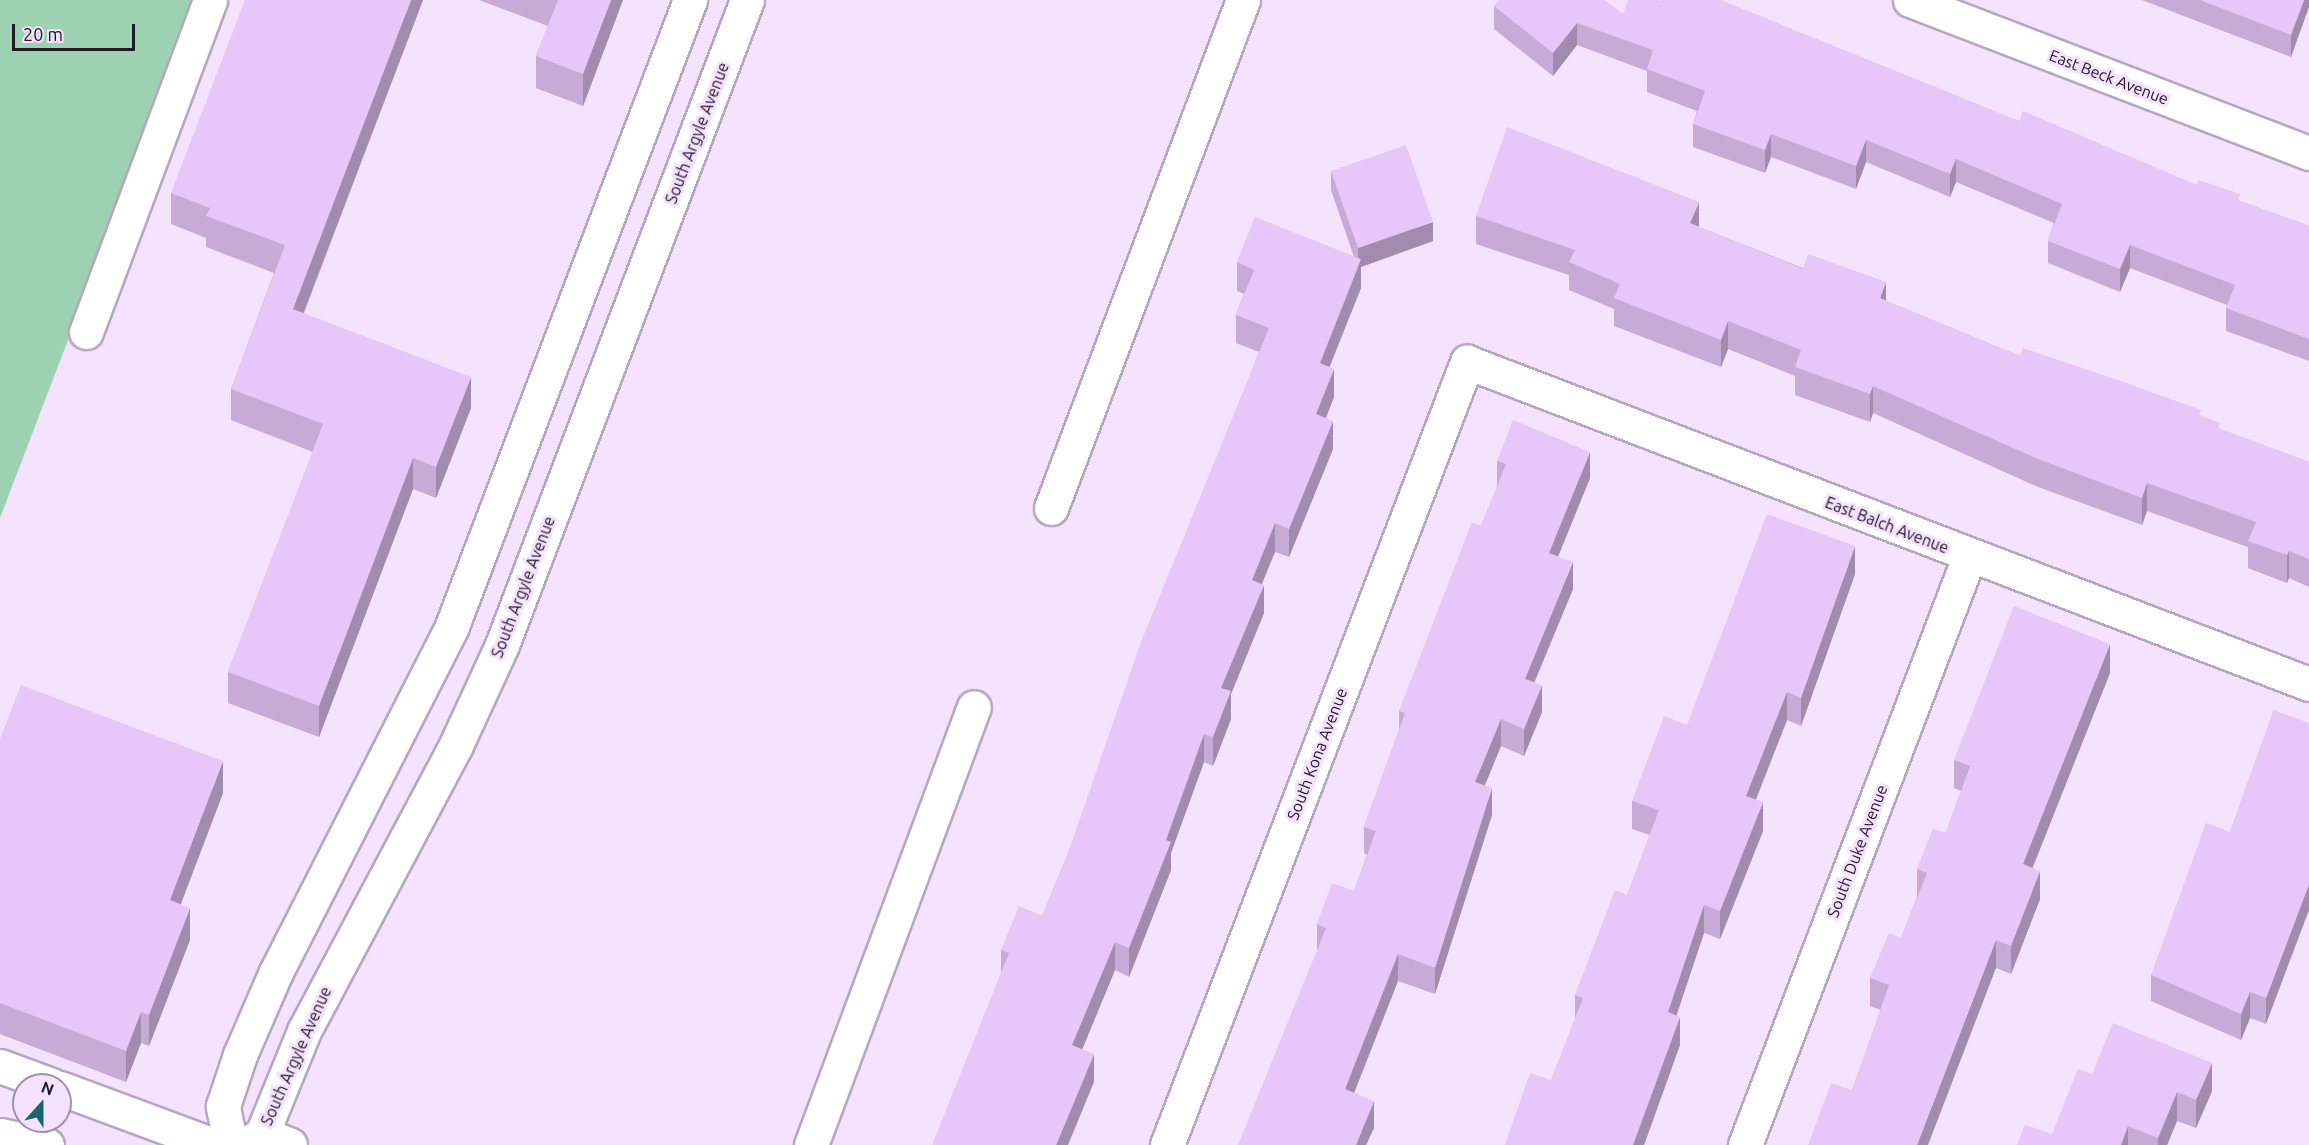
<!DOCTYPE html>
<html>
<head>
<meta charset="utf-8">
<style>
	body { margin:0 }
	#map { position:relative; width:2309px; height:1145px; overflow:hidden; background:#f4e2fe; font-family:Ubuntu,sans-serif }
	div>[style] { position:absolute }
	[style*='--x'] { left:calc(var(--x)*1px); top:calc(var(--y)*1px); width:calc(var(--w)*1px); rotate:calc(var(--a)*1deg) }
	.green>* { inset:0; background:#9cd2b2 }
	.roads { filter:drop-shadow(2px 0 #b7a6c1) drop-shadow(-2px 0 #b7a6c1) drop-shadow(0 2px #b7a6c1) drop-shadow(0 -2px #b7a6c1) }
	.minor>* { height:33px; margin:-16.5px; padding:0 16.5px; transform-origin:16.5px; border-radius:16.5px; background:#fff }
	.wall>* { inset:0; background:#c7aad6 }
	.shaded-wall>* { inset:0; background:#a28bae }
	.building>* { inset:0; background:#e7c6f9 }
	span { translate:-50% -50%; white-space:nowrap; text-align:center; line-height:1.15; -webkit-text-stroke:6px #f4e2fe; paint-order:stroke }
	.street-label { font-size:16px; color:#1f1822 }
	.north { position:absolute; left:12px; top:1073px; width:60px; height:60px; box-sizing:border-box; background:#f4e2fe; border:2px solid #9f91a6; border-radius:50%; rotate:21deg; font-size:16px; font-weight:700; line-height:24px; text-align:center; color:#1f1822 }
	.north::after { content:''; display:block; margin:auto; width:21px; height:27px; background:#18666c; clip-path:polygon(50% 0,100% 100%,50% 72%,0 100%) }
	.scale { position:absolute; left:12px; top:24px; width:123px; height:27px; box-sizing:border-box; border:3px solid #1f1822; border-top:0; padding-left:8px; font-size:18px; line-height:21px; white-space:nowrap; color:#1f1822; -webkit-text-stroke:4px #f4e2fe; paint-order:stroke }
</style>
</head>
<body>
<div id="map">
	<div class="green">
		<div style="clip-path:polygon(0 0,198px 0,0 518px)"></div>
	</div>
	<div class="roads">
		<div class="minor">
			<div style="--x:1910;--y:0;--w:427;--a:21"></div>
			<div style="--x:86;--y:332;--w:354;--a:-69.5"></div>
			<div style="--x:1051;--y:508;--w:543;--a:-69.3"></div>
			<div style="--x:0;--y:1066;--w:55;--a:20.1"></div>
			<div style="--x:60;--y:1088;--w:163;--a:20.4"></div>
			<div style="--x:262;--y:1134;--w:30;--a:21"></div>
			<div style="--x:0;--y:1135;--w:48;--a:12"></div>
			<div style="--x:231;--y:1145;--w:40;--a:-102"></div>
			<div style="--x:223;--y:1106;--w:54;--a:-71.6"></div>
			<div style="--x:240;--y:1055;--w:90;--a:-66.6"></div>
			<div style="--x:276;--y:972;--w:388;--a:-63"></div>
			<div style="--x:452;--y:626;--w:670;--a:-69.18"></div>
			<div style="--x:245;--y:1145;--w:20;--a:-33"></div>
			<div style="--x:262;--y:1134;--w:111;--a:-67.8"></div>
			<div style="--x:304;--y:1031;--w:324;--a:-62"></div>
			<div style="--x:456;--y:745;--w:110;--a:-65.3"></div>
			<div style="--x:502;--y:645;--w:690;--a:-69.2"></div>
			<div style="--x:811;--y:1145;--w:467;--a:-69.6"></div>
			<div style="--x:1167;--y:1145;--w:839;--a:-69.04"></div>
			<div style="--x:1467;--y:362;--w:901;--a:20.93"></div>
			<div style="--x:1745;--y:1145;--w:629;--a:-69.15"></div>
		</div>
	</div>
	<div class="wall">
		<div style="clip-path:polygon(423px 0,304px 313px,471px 408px,436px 498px,413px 489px,319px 737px,228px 703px,228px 672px,313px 452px,231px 420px,231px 389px,274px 273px,206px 247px,206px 238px,171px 224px,171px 193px)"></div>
		<div style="clip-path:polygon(479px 0,623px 0,583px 106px,536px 88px,536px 56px,548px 26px)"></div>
		<div style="clip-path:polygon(2142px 0,2309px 0,2291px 57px)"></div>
		<div style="clip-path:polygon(1494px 6px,1623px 14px,2019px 121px,2309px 226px,2309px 361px,2226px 331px,2226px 308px,2227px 305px,2130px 268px,2120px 292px,2048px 263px,2048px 241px,2054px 223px,1956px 182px,1950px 197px,1866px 162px,1856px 189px,1771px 157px,1765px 173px,1693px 147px,1693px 124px,1697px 111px,1647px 92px,1647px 71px,1577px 45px,1553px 76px,1494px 29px)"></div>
		<div style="clip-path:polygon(1331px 171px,1433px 241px,1361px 267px,1361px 288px,1329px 367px,1334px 397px,1326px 418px,1333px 449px,1289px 557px,1275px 552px,1261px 584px,1264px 613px,1231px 694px,1231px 719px,1213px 766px,1204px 762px,1171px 853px,1171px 870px,1129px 977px,1115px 970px,1082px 1049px,1094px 1082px,1001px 971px,1001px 950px,1042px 916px,1067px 856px,1259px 352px,1236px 343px,1236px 315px,1244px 294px,1237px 291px,1237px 262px,1354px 257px,1331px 190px)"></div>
		<div style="clip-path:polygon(1476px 216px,1699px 227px,1886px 301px,2020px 356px,2201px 416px,2220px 429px,2309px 462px,2309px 587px,2289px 578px,2287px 583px,2248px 568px,2248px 547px,2147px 511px,2142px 525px,2038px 487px,1873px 413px,1870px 422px,1795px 395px,1795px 376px,1728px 349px,1721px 367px,1614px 326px,1614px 309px,1569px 290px,1569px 275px,1476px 244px)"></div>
		<div style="clip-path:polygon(1497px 461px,1590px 478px,1558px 556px,1573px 589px,1534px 682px,1542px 712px,1524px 756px,1501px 746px,1485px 785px,1492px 815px,1435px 994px,1398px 981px,1354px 1093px,1374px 1128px,1366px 1145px,1317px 951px,1317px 924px,1354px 891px,1367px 855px,1364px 853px,1364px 827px,1399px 730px,1399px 711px,1481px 526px,1497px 487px)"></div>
		<div style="clip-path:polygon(1855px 574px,1801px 726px,1787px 720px,1756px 800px,1763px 831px,1720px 939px,1704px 933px,1676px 1015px,1680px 1045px,1644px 1145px,1505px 1145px,1551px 1080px,1575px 1020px,1575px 995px,1627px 895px,1650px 835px,1632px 829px,1632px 801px,1687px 725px)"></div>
		<div style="clip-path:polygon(2110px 673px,2032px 868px,2040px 899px,2011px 974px,1996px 968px,1852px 1090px,1881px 1010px,1870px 1006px,1870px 978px,1901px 938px,1917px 897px,1917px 869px,1946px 833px,1961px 791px,1954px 788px,1954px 760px)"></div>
		<div style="clip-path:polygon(2274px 710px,2266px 1024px,2250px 1018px,2241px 1040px,2151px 1001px,2151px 975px,2230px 832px)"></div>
		<div style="clip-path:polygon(0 739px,223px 793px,181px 904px,190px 940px,149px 1046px,141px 1043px,126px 1082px,0 1034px)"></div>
		<div style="clip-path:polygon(2092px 1074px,2212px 1091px,2196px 1128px,2177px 1121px,2167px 1145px,2017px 1145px,2052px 1134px)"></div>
	</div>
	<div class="shaded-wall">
		<div style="clip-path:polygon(411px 0,423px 0,293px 340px,293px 309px)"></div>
		<div style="clip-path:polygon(611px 0,623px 0,583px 106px,583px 74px)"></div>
		<div style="clip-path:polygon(2304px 0,2309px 0,2309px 7px,2291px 57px,2291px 35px)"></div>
		<div style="clip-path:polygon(1577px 23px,1577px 45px,1553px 76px,1553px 53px)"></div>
		<div style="clip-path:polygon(1771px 134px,1771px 157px,1765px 173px,1765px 150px)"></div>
		<div style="clip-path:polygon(1866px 140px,1866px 162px,1856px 189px,1856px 166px)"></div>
		<div style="clip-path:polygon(1956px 159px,1956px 182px,1950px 197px,1950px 174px)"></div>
		<div style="clip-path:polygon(1699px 202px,1699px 229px,1690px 223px)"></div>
		<div style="clip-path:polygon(1433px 222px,1433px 241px,1361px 267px,1361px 288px,1320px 391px,1320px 363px,1358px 267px,1358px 248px)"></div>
		<div style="clip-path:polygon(2130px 245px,2130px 268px,2120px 292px,2120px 269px)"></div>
		<div style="clip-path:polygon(1886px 282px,1886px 310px,1880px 298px)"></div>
		<div style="clip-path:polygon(1728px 321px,1728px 349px,1721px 367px,1721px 340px)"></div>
		<div style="clip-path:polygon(1334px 369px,1334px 397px,1316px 442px,1316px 414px)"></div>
		<div style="clip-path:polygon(471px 377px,471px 408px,436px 498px,436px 467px)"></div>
		<div style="clip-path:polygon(1873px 386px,1873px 413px,1870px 422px,1870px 394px)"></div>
		<div style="clip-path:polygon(1333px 421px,1333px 449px,1289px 557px,1289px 529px)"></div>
		<div style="clip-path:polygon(1590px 452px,1590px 478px,1549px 579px,1549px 553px)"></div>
		<div style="clip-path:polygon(413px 458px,413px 489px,319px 737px,319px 706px)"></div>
		<div style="clip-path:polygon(2147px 483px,2147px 511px,2142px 525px,2142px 498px)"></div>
		<div style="clip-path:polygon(1275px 523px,1275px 552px,1252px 608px,1252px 580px)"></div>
		<div style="clip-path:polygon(1855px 546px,1855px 574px,1801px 726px,1801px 698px)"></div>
		<div style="clip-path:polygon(2289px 551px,2289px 578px,2287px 583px,2287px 555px)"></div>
		<div style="clip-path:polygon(1573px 562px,1573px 589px,1525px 705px,1525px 679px)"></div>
		<div style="clip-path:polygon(1264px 585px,1264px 613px,1231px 694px,1231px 719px,1213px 766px,1213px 737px,1221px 688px)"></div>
		<div style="clip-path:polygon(2110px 644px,2110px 673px,2023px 892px,2023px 864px)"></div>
		<div style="clip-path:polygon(1542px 685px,1542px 712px,1524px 756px,1524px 729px)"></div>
		<div style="clip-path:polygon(1787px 692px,1787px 720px,1746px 824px,1746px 796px)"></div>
		<div style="clip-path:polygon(1501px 719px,1501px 746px,1475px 809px,1475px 782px)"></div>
		<div style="clip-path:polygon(1204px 734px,1204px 762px,1171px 853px,1171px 870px,1129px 977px,1129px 948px,1166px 840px)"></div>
		<div style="clip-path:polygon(223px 761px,223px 793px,170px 932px,170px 900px)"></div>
		<div style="clip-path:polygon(1492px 788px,1492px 815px,1435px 994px,1435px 968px)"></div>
		<div style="clip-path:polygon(1763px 802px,1763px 831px,1720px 939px,1720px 911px)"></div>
		<div style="clip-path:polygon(2040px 871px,2040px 899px,2011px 974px,2011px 946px)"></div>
		<div style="clip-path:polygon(2309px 884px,2309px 910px,2266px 1024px,2266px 998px)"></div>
		<div style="clip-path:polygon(1704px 905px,1704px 933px,1668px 1041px,1668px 1012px)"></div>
		<div style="clip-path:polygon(190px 908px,190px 940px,149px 1046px,149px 1015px)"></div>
		<div style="clip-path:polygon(1996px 940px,1996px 968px,1928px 1145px,1917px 1145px)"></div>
		<div style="clip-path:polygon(1115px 942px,1115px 970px,1072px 1074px,1072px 1045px)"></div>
		<div style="clip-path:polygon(1398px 954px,1398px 981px,1345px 1116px,1345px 1089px)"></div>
		<div style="clip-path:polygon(2250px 992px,2250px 1018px,2241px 1040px,2241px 1014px)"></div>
		<div style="clip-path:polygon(141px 1012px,141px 1043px,126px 1082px,126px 1051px)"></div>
		<div style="clip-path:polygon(1680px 1017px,1680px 1045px,1644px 1145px,1633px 1145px)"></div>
		<div style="clip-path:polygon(1094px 1054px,1094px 1082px,1068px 1145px,1056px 1145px)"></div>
		<div style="clip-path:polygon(2212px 1063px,2212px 1091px,2196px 1128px,2196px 1100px)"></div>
		<div style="clip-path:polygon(2177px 1092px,2177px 1121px,2167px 1145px,2158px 1145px,2158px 1138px)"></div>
		<div style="clip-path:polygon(1374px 1101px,1374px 1128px,1366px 1145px,1356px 1145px)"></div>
		<div style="clip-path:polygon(2128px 1126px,2128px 1145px,2121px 1145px)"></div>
	</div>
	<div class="building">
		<div style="clip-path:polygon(245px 0,411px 0,293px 309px,471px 377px,436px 467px,413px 458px,319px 706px,228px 672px,323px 424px,231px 389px,285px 245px,206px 216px,210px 208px,171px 193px)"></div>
		<div style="clip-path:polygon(558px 0,611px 0,583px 74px,536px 56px)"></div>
		<div style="clip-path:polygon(1499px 0,1605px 0,1623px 14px,1628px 0,1658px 0,1660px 1px,1661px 0,1721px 0,2019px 121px,2023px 111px,2197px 185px,2198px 180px,2240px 194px,2238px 200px,2309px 226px,2309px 339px,2226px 308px,2235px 285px,2130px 245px,2120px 269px,2048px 241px,2062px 204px,1956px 159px,1950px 174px,1866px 140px,1856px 166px,1771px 134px,1765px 150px,1693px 124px,1705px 91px,1647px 69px,1653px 50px,1577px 23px,1553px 53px,1494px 6px)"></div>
		<div style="clip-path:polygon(2200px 0,2304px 0,2291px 35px)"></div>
		<div style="clip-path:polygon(1507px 127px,1699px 202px,1690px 223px,1803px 269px,1808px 254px,1886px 282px,1880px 298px,2020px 356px,2023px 348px,2129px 384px,2201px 410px,2199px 415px,2220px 423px,2218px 428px,2309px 462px,2309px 559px,2289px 551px,2287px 555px,2248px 541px,2256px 522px,2147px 483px,2142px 498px,2038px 459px,1873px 386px,1870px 394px,1795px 367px,1801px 350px,1728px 321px,1721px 340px,1614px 298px,1620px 284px,1569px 262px,1575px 250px,1476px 216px)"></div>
		<div style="clip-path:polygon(1406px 145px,1433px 222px,1358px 248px,1331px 171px)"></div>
		<div style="clip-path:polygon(1255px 217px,1361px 259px,1320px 363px,1334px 369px,1316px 414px,1333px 421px,1289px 529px,1275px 523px,1252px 580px,1264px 585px,1221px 688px,1231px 691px,1213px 737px,1204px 734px,1166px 840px,1171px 842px,1129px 948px,1115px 942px,1072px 1045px,1094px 1054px,1056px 1145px,932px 1145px,1009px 953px,1001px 950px,1019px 906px,1042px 916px,1067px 856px,1141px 642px,1269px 328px,1236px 315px,1254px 270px,1237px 262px)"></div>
		<div style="clip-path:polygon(1513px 420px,1590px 452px,1549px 553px,1573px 562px,1525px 679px,1542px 685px,1524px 729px,1501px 719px,1475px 782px,1492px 788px,1435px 968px,1398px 954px,1345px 1089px,1374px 1101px,1356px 1145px,1238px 1145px,1326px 928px,1317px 924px,1332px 883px,1354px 891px,1376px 831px,1364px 827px,1405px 713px,1399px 711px,1472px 522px,1481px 526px,1506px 464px,1497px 461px)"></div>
		<div style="clip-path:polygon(1767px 514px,1855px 546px,1801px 698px,1787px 692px,1746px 796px,1763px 802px,1720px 911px,1704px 905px,1668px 1012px,1680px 1017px,1633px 1145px,1505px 1145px,1530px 1073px,1551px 1080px,1583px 998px,1575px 995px,1615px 890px,1627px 895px,1659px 810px,1632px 801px,1664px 716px,1687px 725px)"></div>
		<div style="clip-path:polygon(2014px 606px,2110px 644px,2023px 864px,2040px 871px,2011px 946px,1996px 940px,1917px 1145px,1808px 1145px,1831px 1083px,1852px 1090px,1889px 985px,1870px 978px,1889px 933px,1901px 938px,1927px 873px,1917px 869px,1933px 828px,1946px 833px,1970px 766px,1954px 760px)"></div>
		<div style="clip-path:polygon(21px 685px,223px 761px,170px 900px,190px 908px,149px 1015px,141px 1012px,126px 1051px,0 1003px,0 739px)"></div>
		<div style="clip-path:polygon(2274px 710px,2309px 723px,2309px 884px,2266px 998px,2250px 992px,2241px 1014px,2151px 975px,2206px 823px,2230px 832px)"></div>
		<div style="clip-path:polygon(2113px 1023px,2212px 1063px,2196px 1100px,2177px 1092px,2158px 1138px,2128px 1126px,2121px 1145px,2017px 1145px,2025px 1125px,2052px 1134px,2078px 1069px,2092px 1074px)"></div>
	</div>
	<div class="street-label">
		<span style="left:2109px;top:77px;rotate:21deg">East Beck Avenue</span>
		<span style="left:697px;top:133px;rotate:-69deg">South Argyle Avenue</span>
		<span style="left:1887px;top:525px;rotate:21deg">East Balch Avenue</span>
		<span style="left:523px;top:587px;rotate:-69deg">South Argyle Avenue</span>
		<span style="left:1317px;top:754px;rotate:-69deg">South Kona Avenue</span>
		<span style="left:1857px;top:851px;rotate:-69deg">South Duke Avenue</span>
		<span style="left:296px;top:1056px;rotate:-66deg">South Argyle Avenue</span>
	</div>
	<div class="north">N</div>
	<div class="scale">20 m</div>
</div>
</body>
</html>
